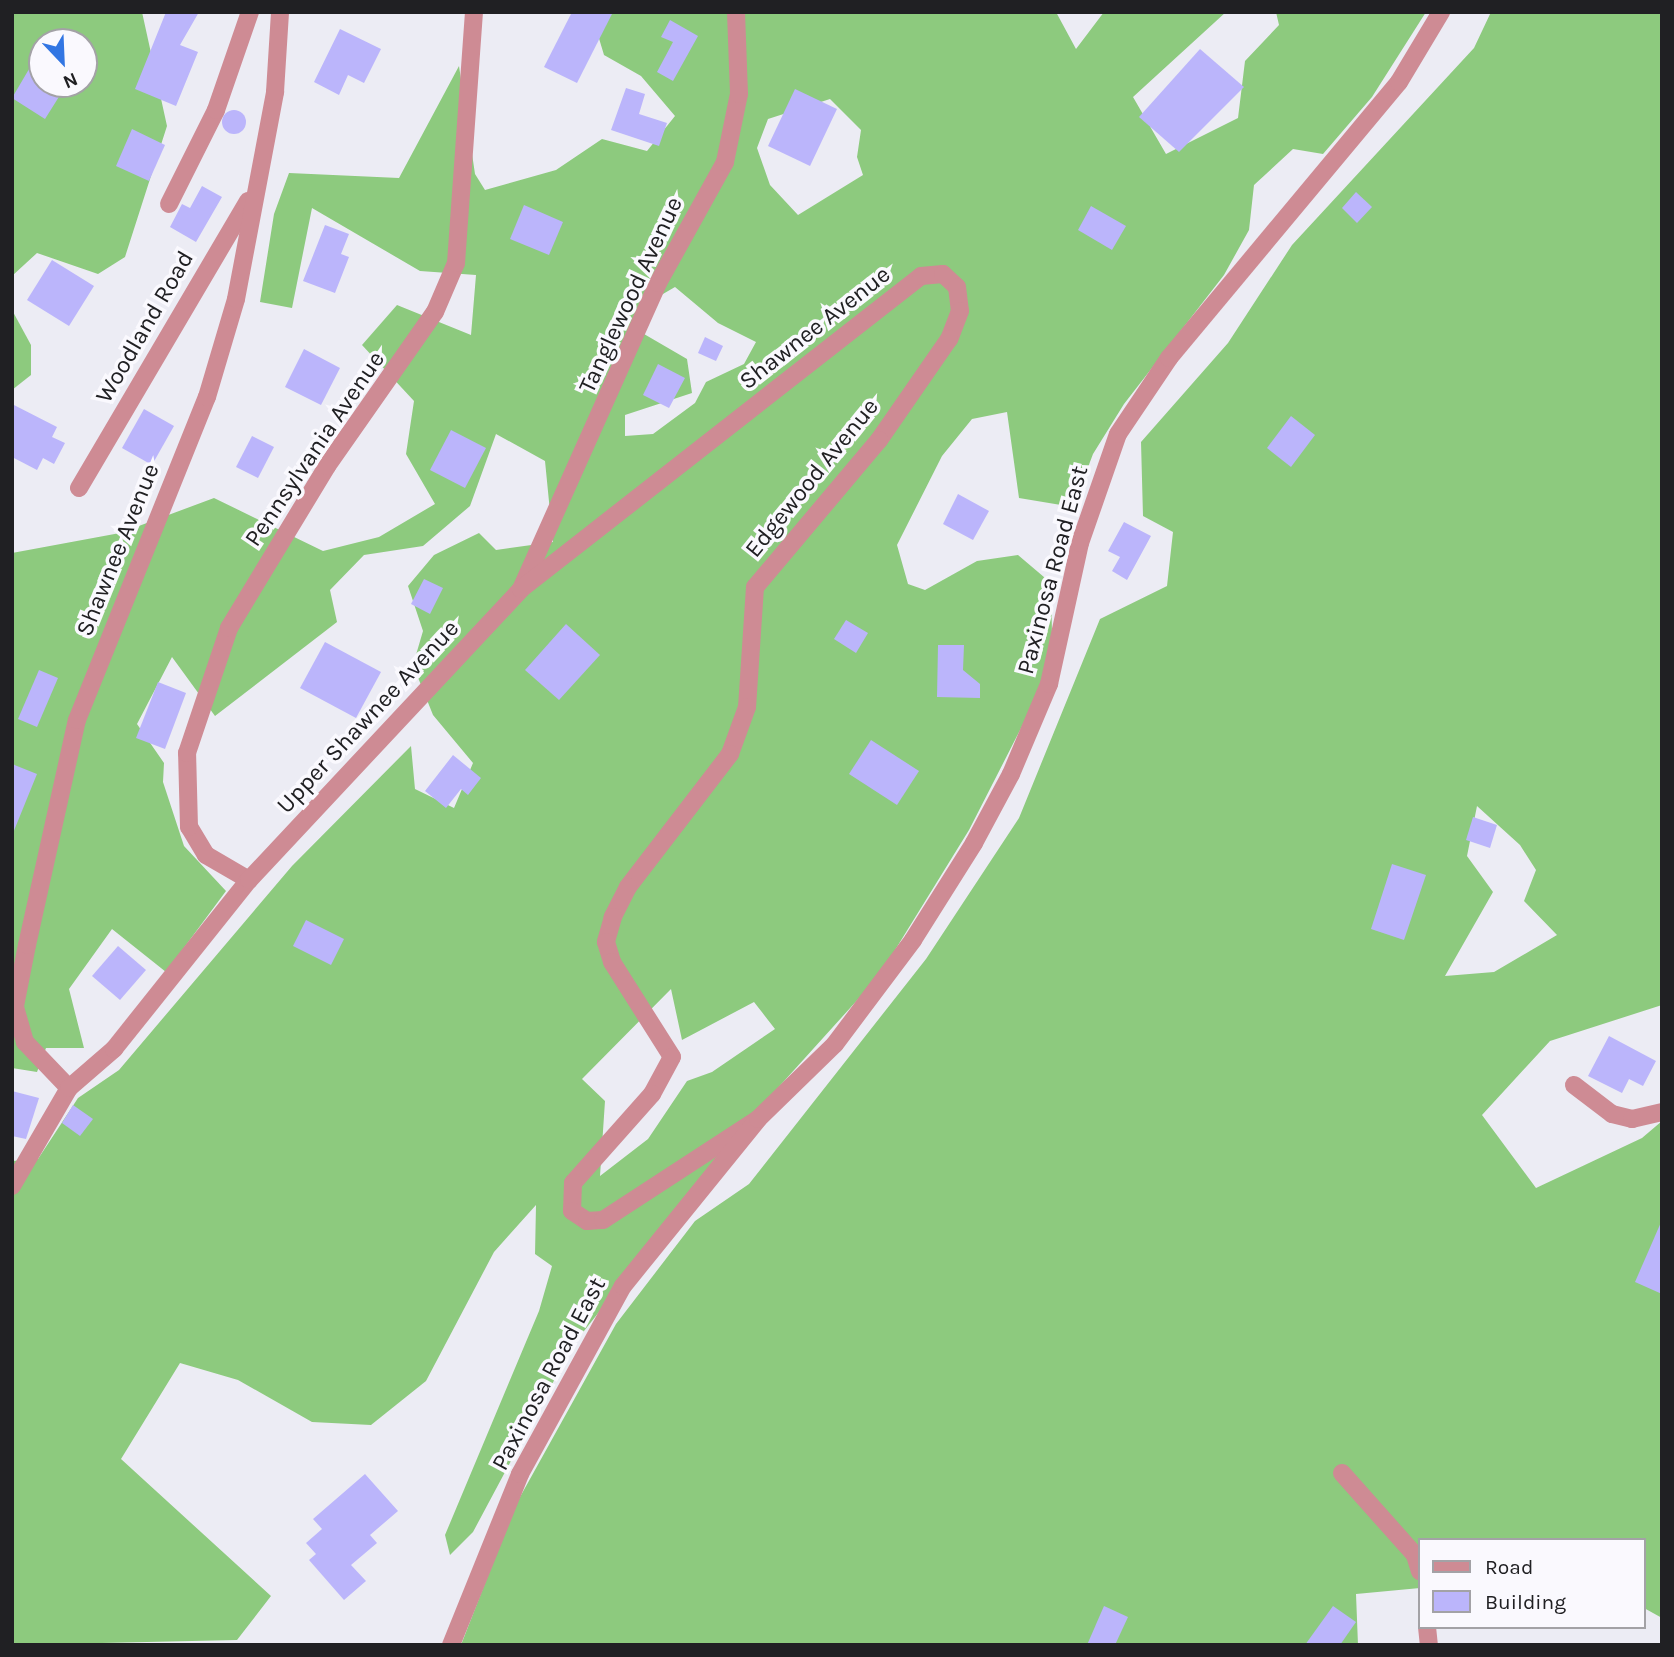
<!DOCTYPE html>
<html>
<head>
<meta charset="utf-8">
<style>
	body { margin:0 }
	#map { position:relative; width:1674px; height:1657px; overflow:hidden; background:#ececf4; font-family:Karla,sans-serif }
	div>[style] { position:absolute }
	[style*='--x'] { left:calc(var(--x)*1px); top:calc(var(--y)*1px); width:calc(var(--w)*1px); rotate:calc(var(--a)*1deg) }
	.forest>* { inset:0; background:#8dca7e }
	.building>* { inset:0; background:#bbb5fb }
	.round { border-radius:50% }
	.minor>* { height:18px; margin:-9px; padding:0 9px; transform-origin:9px; border-radius:9px; background:#ce8b94 }
	span { translate:-50% -50%; white-space:nowrap; text-align:center; line-height:1.15; -webkit-text-stroke:7px #faf9fe; paint-order:stroke }
	.street-label { font-size:24px; color:#202023 }
	.frame { position:absolute; inset:0; border:14px solid #202023; pointer-events:none }
	.legend { position:absolute; left:1418px; top:1538px; width:228px; height:91px; box-sizing:border-box; background:#faf9fe; border:2px solid #a3a2a6; margin:0; padding:9px 12px; list-style:none; font-size:21px; color:#202023 }
	.legend li { display:flex; align-items:center; gap:14px; height:35px }
	.legend b { width:35px; border:2px solid #a3a2a6 }
	.north { position:absolute; left:28px; top:28px; width:70px; height:70px; box-sizing:border-box; background:#faf9fe; border:2px solid #a3a2a6; border-radius:50%; rotate:157deg; font-size:19px; font-weight:700; line-height:28px; text-align:center; color:#202023 }
	.north::after { content:''; display:block; margin:auto; width:24px; height:32px; background:#3276e3; clip-path:polygon(50% 0,100% 100%,50% 72%,0 100%) }
</style>
</head>
<body>
<div id="map">
	<div class="forest">
		<div style="clip-path:polygon(evenodd,12px 12px,142px 12px,167px 126px,125px 257px,98px 274px,37px 253px,12px 276px,12px 12px,42px 42px,84px 42px,84px 84px,42px 84px,42px 42px)"></div>
		<div style="clip-path:polygon(evenodd,591px 12px,1056px 12px,1076px 49px,1104px 12px,1226px 12px,1133px 97px,1166px 154px,1238px 118px,1245px 61px,1279px 25px,1276px 12px,1426px 12px,1372px 97px,1323px 154px,1293px 149px,1254px 185px,1249px 230px,1224px 275px,1124px 404px,1093px 454px,1073px 507px,1019px 498px,1007px 412px,972px 419px,942px 456px,897px 545px,908px 584px,925px 590px,977px 561px,1018px 555px,1051px 583px,1052px 635px,1039px 693px,969px 830px,879px 976px,758px 1110px,573px 1345px,473px 1532px,450px 1555px,445px 1535px,539px 1311px,552px 1266px,535px 1254px,536px 1205px,494px 1252px,426px 1381px,371px 1425px,312px 1422px,238px 1380px,180px 1363px,121px 1459px,271px 1596px,237px 1640px,12px 1645px,12px 1161px,38px 1159px,78px 1098px,119px 1070px,292px 866px,411px 746px,415px 789px,454px 808px,473px 763px,433px 715px,413px 665px,423px 631px,408px 586px,434px 555px,479px 533px,496px 550px,553px 542px,545px 461px,496px 434px,470px 506px,423px 546px,364px 555px,330px 590px,337px 622px,215px 716px,172px 657px,137px 724px,164px 763px,163px 782px,184px 846px,226px 891px,166px 972px,112px 929px,69px 989px,84px 1048px,46px 1048px,37px 1072px,12px 1068px,12px 800px,19px 782px,12px 757px,12px 553px,120px 533px,214px 498px,323px 551px,379px 537px,435px 504px,406px 454px,414px 401px,362px 345px,397px 305px,471px 335px,476px 275px,420px 271px,312px 208px,292px 308px,260px 302px,274px 214px,289px 173px,399px 178px,459px 66px,475px 174px,485px 190px,556px 170px,602px 139px,647px 151px,675px 116px,641px 76px,604px 55px,591px 12px,830px 99px,861px 130px,857px 157px,863px 175px,798px 215px,770px 185px,757px 148px,768px 119px,830px 99px,591px 12px,675px 287px,718px 323px,756px 342px,744px 364px,706px 382px,695px 403px,653px 434px,625px 436px,625px 415px,692px 393px,687px 359px,644px 334px,644px 305px,675px 287px,591px 12px,671px 989px,682px 1040px,754px 1002px,775px 1029px,712px 1072px,687px 1081px,648px 1139px,600px 1176px,605px 1101px,582px 1079px,671px 989px)"></div>
		<div style="clip-path:polygon(evenodd,1491px 12px,1662px 12px,1662px 1005px,1550px 1041px,1482px 1115px,1536px 1188px,1642px 1138px,1662px 1121px,1662px 1618px,1644px 1608px,1644px 1540px,1420px 1540px,1420px 1588px,1356px 1594px,1358px 1645px,461px 1645px,515px 1506px,616px 1324px,695px 1221px,749px 1184px,926px 959px,1019px 818px,1100px 619px,1167px 586px,1173px 532px,1143px 516px,1141px 442px,1228px 343px,1292px 245px,1474px 48px,1491px 12px,1477px 806px,1520px 845px,1536px 870px,1524px 901px,1557px 935px,1494px 972px,1445px 976px,1493px 892px,1467px 856px,1477px 806px)"></div>
		<div style="clip-path:polygon(12px 310px,31px 345px,31px 375px,12px 390px)"></div>
	</div>
	<div class="building">
		<div style="clip-path:polygon(166px 12px,199px 12px,180px 45px,198px 52px,176px 106px,135px 89px)"></div>
		<div style="clip-path:polygon(572px 12px,613px 12px,577px 83px,544px 67px)"></div>
		<div style="clip-path:polygon(670px 20px,698px 36px,673px 81px,657px 72px,673px 42px,661px 37px)"></div>
		<div style="clip-path:polygon(340px 29px,381px 49px,364px 83px,348px 75px,339px 95px,314px 82px)"></div>
		<div style="clip-path:polygon(42px 47px,42px 84px,67px 84px,45px 119px,12px 98px)"></div>
		<div style="clip-path:polygon(1200px 49px,1244px 87px,1179px 152px,1139px 117px)"></div>
		<div style="clip-path:polygon(626px 88px,645px 94px,639px 114px,667px 123px,659px 146px,611px 130px)"></div>
		<div style="clip-path:polygon(795px 89px,837px 109px,810px 166px,768px 146px)"></div>
		<div class="round" style="left:222px;top:110px;width:24px;height:24px"></div>
		<div style="clip-path:polygon(132px 129px,165px 145px,149px 181px,116px 166px)"></div>
		<div style="clip-path:polygon(202px 186px,222px 197px,196px 242px,170px 227px,182px 204px,190px 208px)"></div>
		<div style="clip-path:polygon(1356px 192px,1372px 207px,1357px 223px,1342px 208px)"></div>
		<div style="clip-path:polygon(524px 205px,563px 222px,549px 255px,510px 239px)"></div>
		<div style="clip-path:polygon(1091px 206px,1126px 226px,1112px 250px,1078px 230px)"></div>
		<div style="clip-path:polygon(325px 225px,349px 234px,341px 254px,349px 257px,335px 293px,303px 281px)"></div>
		<div style="clip-path:polygon(52px 260px,94px 286px,69px 326px,27px 300px)"></div>
		<div style="clip-path:polygon(705px 337px,723px 346px,716px 361px,698px 353px)"></div>
		<div style="clip-path:polygon(304px 349px,340px 368px,321px 405px,285px 387px)"></div>
		<div style="clip-path:polygon(658px 364px,685px 378px,669px 408px,643px 395px)"></div>
		<div style="clip-path:polygon(12px 404px,57px 427px,52px 437px,65px 443px,54px 464px,43px 458px,37px 470px,12px 457px)"></div>
		<div style="clip-path:polygon(144px 409px,174px 426px,152px 465px,122px 448px)"></div>
		<div style="clip-path:polygon(1291px 416px,1315px 435px,1291px 467px,1267px 448px)"></div>
		<div style="clip-path:polygon(451px 430px,486px 448px,465px 488px,430px 470px)"></div>
		<div style="clip-path:polygon(252px 436px,274px 447px,258px 478px,236px 467px)"></div>
		<div style="clip-path:polygon(958px 494px,989px 511px,973px 540px,943px 524px)"></div>
		<div style="clip-path:polygon(1124px 522px,1151px 536px,1127px 580px,1112px 571px,1120px 557px,1108px 551px)"></div>
		<div style="clip-path:polygon(424px 579px,443px 588px,430px 614px,411px 604px)"></div>
		<div style="clip-path:polygon(846px 620px,868px 633px,856px 653px,834px 639px)"></div>
		<div style="clip-path:polygon(566px 624px,600px 655px,559px 700px,525px 670px)"></div>
		<div style="clip-path:polygon(325px 642px,381px 672px,356px 718px,300px 688px)"></div>
		<div style="clip-path:polygon(938px 645px,964px 645px,963px 670px,980px 684px,980px 698px,937px 697px)"></div>
		<div style="clip-path:polygon(39px 670px,58px 678px,37px 727px,18px 719px)"></div>
		<div style="clip-path:polygon(158px 682px,186px 693px,165px 749px,136px 738px)"></div>
		<div style="clip-path:polygon(871px 740px,919px 771px,897px 805px,849px 774px)"></div>
		<div style="clip-path:polygon(453px 755px,481px 778px,468px 795px,461px 789px,446px 808px,425px 791px)"></div>
		<div style="clip-path:polygon(12px 764px,37px 774px,13px 833px,12px 833px)"></div>
		<div style="clip-path:polygon(1473px 817px,1497px 825px,1490px 848px,1466px 840px)"></div>
		<div style="clip-path:polygon(1392px 864px,1426px 875px,1404px 940px,1371px 929px)"></div>
		<div style="clip-path:polygon(306px 920px,344px 939px,331px 965px,293px 946px)"></div>
		<div style="clip-path:polygon(118px 946px,146px 970px,120px 1000px,92px 976px)"></div>
		<div style="clip-path:polygon(1609px 1036px,1656px 1061px,1643px 1086px,1629px 1079px,1622px 1093px,1588px 1076px)"></div>
		<div style="clip-path:polygon(12px 1091px,39px 1098px,26px 1139px,12px 1136px)"></div>
		<div style="clip-path:polygon(73px 1105px,93px 1119px,80px 1136px,62px 1123px)"></div>
		<div style="clip-path:polygon(1662px 1220px,1662px 1294px,1635px 1282px)"></div>
		<div style="clip-path:polygon(365px 1474px,398px 1511px,370px 1535px,377px 1543px,351px 1565px,366px 1581px,344px 1600px,309px 1560px,316px 1554px,306px 1543px,322px 1529px,313px 1519px)"></div>
		<div style="clip-path:polygon(1104px 1606px,1128px 1617px,1115px 1645px,1087px 1645px)"></div>
		<div style="clip-path:polygon(1333px 1606px,1356px 1622px,1340px 1645px,1305px 1645px)"></div>
	</div>
	<div class="minor">
		<div style="--x:169;--y:204;--w:105;--a:-63.4"></div>
		<div style="--x:216;--y:110;--w:104;--a:-70.9"></div>
		<div style="--x:79;--y:488;--w:333;--a:-59.5"></div>
		<div style="--x:522;--y:587;--w:333;--a:-65.9"></div>
		<div style="--x:658;--y:283;--w:138;--a:-61"></div>
		<div style="--x:725;--y:162;--w:69;--a:-78.4"></div>
		<div style="--x:739;--y:94;--w:82;--a:-92.1"></div>
		<div style="--x:249;--y:880;--w:50;--a:-149.8"></div>
		<div style="--x:206;--y:855;--w:33;--a:-121"></div>
		<div style="--x:189;--y:827;--w:74;--a:-91.5"></div>
		<div style="--x:187;--y:753;--w:132;--a:-71.4"></div>
		<div style="--x:229;--y:628;--w:189;--a:-58.8"></div>
		<div style="--x:327;--y:466;--w:188;--a:-55"></div>
		<div style="--x:435;--y:312;--w:53;--a:-66.8"></div>
		<div style="--x:456;--y:263;--w:252;--a:-85.9"></div>
		<div style="--x:1574;--y:1085;--w:48;--a:37.3"></div>
		<div style="--x:1612;--y:1114;--w:21;--a:14"></div>
		<div style="--x:1632;--y:1119;--w:31;--a:-13"></div>
		<div style="--x:69;--y:1088;--w:64;--a:-133.7"></div>
		<div style="--x:25;--y:1042;--w:37;--a:-106"></div>
		<div style="--x:15;--y:1006;--w:62;--a:-78.9"></div>
		<div style="--x:27;--y:945;--w:230;--a:-77.5"></div>
		<div style="--x:77;--y:720;--w:348;--a:-68.1"></div>
		<div style="--x:207;--y:397;--w:102;--a:-73.5"></div>
		<div style="--x:236;--y:299;--w:211;--a:-79.3"></div>
		<div style="--x:275;--y:92;--w:80;--a:-86.4"></div>
		<div style="--x:12;--y:1186;--w:113;--a:-59.8"></div>
		<div style="--x:69;--y:1088;--w:60;--a:-40.9"></div>
		<div style="--x:114;--y:1049;--w:216;--a:-51.4"></div>
		<div style="--x:249;--y:880;--w:398;--a:-46.9"></div>
		<div style="--x:521;--y:589;--w:508;--a:-38.04"></div>
		<div style="--x:921;--y:276;--w:22;--a:-5"></div>
		<div style="--x:943;--y:274;--w:19;--a:43"></div>
		<div style="--x:957;--y:287;--w:24;--a:83"></div>
		<div style="--x:960;--y:311;--w:30;--a:111"></div>
		<div style="--x:949;--y:339;--w:123;--a:124.7"></div>
		<div style="--x:879;--y:440;--w:192;--a:130.1"></div>
		<div style="--x:755;--y:587;--w:120;--a:93.8"></div>
		<div style="--x:747;--y:707;--w:50;--a:109.9"></div>
		<div style="--x:730;--y:754;--w:168;--a:127.5"></div>
		<div style="--x:628;--y:887;--w:34;--a:117"></div>
		<div style="--x:613;--y:917;--w:26;--a:106"></div>
		<div style="--x:606;--y:942;--w:21;--a:73"></div>
		<div style="--x:612;--y:962;--w:112;--a:57.7"></div>
		<div style="--x:672;--y:1057;--w:42;--a:118.4"></div>
		<div style="--x:652;--y:1094;--w:119;--a:131.6"></div>
		<div style="--x:573;--y:1183;--w:28;--a:92"></div>
		<div style="--x:572;--y:1211;--w:18;--a:34"></div>
		<div style="--x:587;--y:1221;--w:16;--a:-4"></div>
		<div style="--x:603;--y:1220;--w:185;--a:-33.1"></div>
		<div style="--x:1342;--y:1473;--w:110;--a:48.3"></div>
		<div style="--x:1415;--y:1555;--w:17;--a:73"></div>
		<div style="--x:1427;--y:1627;--w:18;--a:84"></div>
		<div style="--x:451;--y:1645;--w:184;--a:-68"></div>
		<div style="--x:520;--y:1474;--w:214;--a:-61.3"></div>
		<div style="--x:623;--y:1286;--w:215;--a:-51"></div>
		<div style="--x:758;--y:1119;--w:107;--a:-44.2"></div>
		<div style="--x:835;--y:1044;--w:130;--a:-53.1"></div>
		<div style="--x:913;--y:940;--w:115;--a:-57.8"></div>
		<div style="--x:974;--y:843;--w:78;--a:-61.8"></div>
		<div style="--x:1011;--y:774;--w:98;--a:-67.1"></div>
		<div style="--x:1049;--y:684;--w:144;--a:-77.6"></div>
		<div style="--x:1080;--y:543;--w:115;--a:-70.8"></div>
		<div style="--x:1118;--y:434;--w:92;--a:-56.1"></div>
		<div style="--x:1169;--y:358;--w:359;--a:-50.2"></div>
		<div style="--x:1399;--y:82;--w:82;--a:-59"></div>
	</div>
	<div class="street-label">
		<span style="left:631px;top:295px;rotate:-65deg">Tanglewood Avenue</span>
		<span style="left:145px;top:327px;rotate:-60deg">Woodland Road</span>
		<span style="left:815px;top:328px;rotate:-38deg">Shawnee Avenue</span>
		<span style="left:315px;top:449px;rotate:-56deg">Pennsylvania Avenue</span>
		<span style="left:812px;top:478px;rotate:-51deg">Edgewood Avenue</span>
		<span style="left:118px;top:550px;rotate:-68deg">Shawnee Avenue</span>
		<span style="left:1053px;top:570px;rotate:-75deg">Paxinosa Road East</span>
		<span style="left:368px;top:717px;rotate:-47deg">Upper Shawnee Avenue</span>
		<span style="left:549px;top:1374px;rotate:-62deg">Paxinosa Road East</span>
	</div>
	<div class="frame"></div>
	<ul class="legend">
	<li><b style="height:9px;background:#ce8b94"></b>Road</li>
	<li><b style="height:19px;background:#bbb5fb"></b>Building</li>
	</ul>
	<div class="north">N</div>
</div>
</body>
</html>
